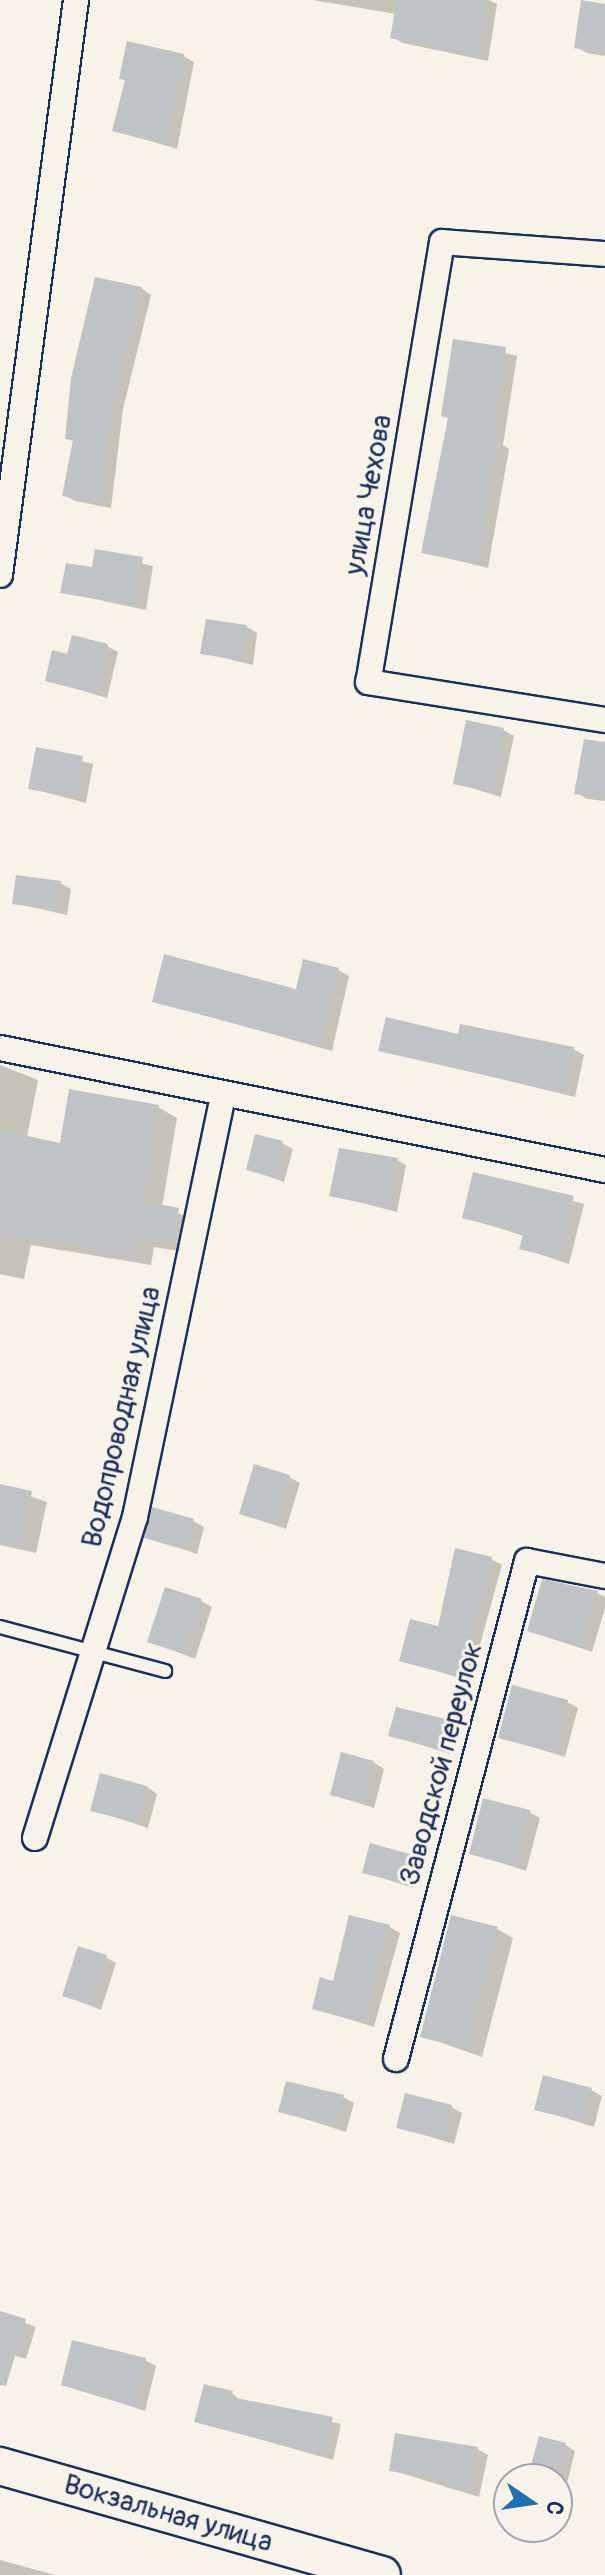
<!DOCTYPE html>
<html>
<head>
<meta charset="utf-8">
<style>
	body { margin:0 }
	#map { position:relative; width:605px; height:2575px; overflow:hidden; background:#f7f3e8; font-family:Pangolin,sans-serif }
	div>[style] { position:absolute }
	[style*='--x'] { left:calc(var(--x)*1px); top:calc(var(--y)*1px); width:calc(var(--w)*1px); rotate:calc(var(--a)*1deg) }
	.shadow>* { inset:0; background:#0003 }
	.building>* { inset:0; background:#c0c3c5 }
	.roads { filter:drop-shadow(2px 0 #1b2f5e) drop-shadow(-2px 0 #1b2f5e) drop-shadow(0 2px #1b2f5e) drop-shadow(0 -2px #1b2f5e) }
	.service>* { height:12px; margin:-6px; padding:0 6px; transform-origin:6px; border-radius:6px; background:#f7f3e8 }
	.minor>* { height:24px; margin:-12px; padding:0 12px; transform-origin:12px; border-radius:12px; background:#f7f3e8 }
	.primary>* { height:36px; margin:-18px; padding:0 18px; transform-origin:18px; border-radius:18px; background:#f7f3e8 }
	span { translate:-50% -50%; white-space:nowrap; text-align:center; line-height:1.15; -webkit-text-stroke:6px #f7f3e8; paint-order:stroke }
	.street-label { font-size:28px; color:#1b2f5e }
	.north { position:absolute; left:493px; top:2463px; width:80px; height:80px; box-sizing:border-box; background:#f7f3e8; border:2px solid #9fa5b1; border-radius:50%; rotate:103deg; font-size:22px; font-weight:700; line-height:32px; text-align:center; color:#1b2f5e }
	.north::after { content:''; display:block; margin:auto; width:28px; height:36px; background:#1f6fb2; clip-path:polygon(50% 0,100% 100%,50% 72%,0 100%) }
</style>
</head>
<body>
<div id="map">
	<div class="shadow">
		<div style="clip-path:polygon(313px 0,489px 0,497px 4px,488px 61px,403px 43px,392px 37px,396px 14px)"></div>
		<div style="clip-path:polygon(605px 6px,605px 56px,587px 53px,576px 47px)"></div>
		<div style="clip-path:polygon(183px 56px,194px 62px,177px 149px,114px 130px)"></div>
		<div style="clip-path:polygon(141px 288px,151px 295px,123px 409px,111px 508px,75px 501px,64px 495px,75px 442px,67px 438px)"></div>
		<div style="clip-path:polygon(454px 341px,517px 356px,503px 445px,509px 449px,488px 568px,423px 552px,450px 419px,443px 415px)"></div>
		<div style="clip-path:polygon(97px 552px,153px 566px,146px 610px,62px 592px,93px 569px)"></div>
		<div style="clip-path:polygon(247px 627px,257px 633px,253px 665px,203px 653px)"></div>
		<div style="clip-path:polygon(107px 646px,118px 652px,107px 698px,47px 680px,69px 656px)"></div>
		<div style="clip-path:polygon(503px 730px,514px 736px,501px 797px,455px 783px)"></div>
		<div style="clip-path:polygon(605px 744px,605px 801px,587px 799px,577px 793px)"></div>
		<div style="clip-path:polygon(37px 750px,93px 764px,86px 803px,30px 788px)"></div>
		<div style="clip-path:polygon(60px 883px,71px 889px,67px 915px,14px 903px)"></div>
		<div style="clip-path:polygon(338px 970px,349px 976px,332px 1051px,154px 1001px,298px 991px)"></div>
		<div style="clip-path:polygon(460px 1037px,573px 1049px,584px 1055px,575px 1097px,380px 1050px)"></div>
		<div style="clip-path:polygon(0 1065px,38px 1080px,27px 1137px,61px 1145px,158px 1107px,177px 1118px,162px 1207px,197px 1221px,191px 1253px,154px 1247px,151px 1265px,31px 1245px,24px 1279px,0 1274px)"></div>
		<div style="clip-path:polygon(282px 1143px,293px 1149px,284px 1182px,248px 1169px)"></div>
		<div style="clip-path:polygon(397px 1160px,406px 1165px,397px 1212px,331px 1195px)"></div>
		<div style="clip-path:polygon(475px 1175px,584px 1204px,569px 1264px,521px 1248px,524px 1236px,464px 1217px)"></div>
		<div style="clip-path:polygon(289px 1477px,300px 1483px,286px 1529px,241px 1513px)"></div>
		<div style="clip-path:polygon(0 1486px,47px 1502px,36px 1553px,0 1545px)"></div>
		<div style="clip-path:polygon(193px 1521px,204px 1527px,197px 1554px,147px 1537px)"></div>
		<div style="clip-path:polygon(491px 1559px,502px 1565px,470px 1681px,401px 1660px,439px 1629px)"></div>
		<div style="clip-path:polygon(597px 1593px,605px 1597px,605px 1608px,592px 1652px,529px 1630px)"></div>
		<div style="clip-path:polygon(201px 1601px,212px 1607px,195px 1659px,150px 1641px)"></div>
		<div style="clip-path:polygon(567px 1702px,578px 1708px,565px 1757px,500px 1737px)"></div>
		<div style="clip-path:polygon(445px 1721px,456px 1728px,450px 1754px,390px 1735px)"></div>
		<div style="clip-path:polygon(373px 1762px,384px 1769px,374px 1808px,332px 1794px)"></div>
		<div style="clip-path:polygon(147px 1787px,157px 1794px,148px 1828px,93px 1810px)"></div>
		<div style="clip-path:polygon(529px 1812px,540px 1818px,526px 1871px,471px 1853px)"></div>
		<div style="clip-path:polygon(409px 1855px,420px 1862px,413px 1888px,364px 1872px)"></div>
		<div style="clip-path:polygon(389px 1927px,400px 1933px,374px 2027px,314px 2008px)"></div>
		<div style="clip-path:polygon(497px 1929px,513px 1938px,482px 2057px,422px 2036px)"></div>
		<div style="clip-path:polygon(106px 1957px,116px 1963px,101px 2010px,64px 1995px)"></div>
		<div style="clip-path:polygon(591px 2090px,602px 2096px,594px 2127px,537px 2109px)"></div>
		<div style="clip-path:polygon(343px 2097px,354px 2103px,346px 2132px,281px 2111px)"></div>
		<div style="clip-path:polygon(451px 2107px,462px 2113px,454px 2144px,398px 2127px)"></div>
		<div style="clip-path:polygon(0 2313px,36px 2327px,26px 2359px,0 2351px)"></div>
		<div style="clip-path:polygon(145px 2360px,156px 2366px,145px 2411px,64px 2384px)"></div>
		<div style="clip-path:polygon(232px 2393px,241px 2401px,341px 2424px,333px 2460px,196px 2421px)"></div>
		<div style="clip-path:polygon(565px 2445px,575px 2451px,563px 2499px,557px 2498px,557px 2479px,529px 2479px)"></div>
		<div style="clip-path:polygon(477px 2449px,488px 2455px,479px 2497px,391px 2470px)"></div>
		<div style="clip-path:polygon(0 2560px,55px 2575px,0 2575px)"></div>
	</div>
	<div class="building">
		<div style="clip-path:polygon(397px 0,486px 0,477px 57px,390px 38px)"></div>
		<div style="clip-path:polygon(581px 0,605px 4px,605px 53px,574px 48px)"></div>
		<div style="clip-path:polygon(127px 41px,184px 54px,166px 145px,112px 131px,125px 80px,119px 79px)"></div>
		<div style="clip-path:polygon(95px 277px,142px 287px,113px 402px,101px 503px,62px 496px,73px 440px,65px 439px,71px 378px)"></div>
		<div style="clip-path:polygon(453px 339px,506px 347px,493px 439px,499px 441px,477px 564px,421px 553px,448px 418px,441px 416px)"></div>
		<div style="clip-path:polygon(95px 549px,143px 557px,135px 605px,60px 593px,66px 563px,92px 567px)"></div>
		<div style="clip-path:polygon(206px 619px,247px 625px,242px 660px,200px 654px)"></div>
		<div style="clip-path:polygon(72px 635px,108px 644px,96px 694px,45px 681px,52px 650px,67px 654px)"></div>
		<div style="clip-path:polygon(466px 720px,504px 728px,491px 792px,453px 784px)"></div>
		<div style="clip-path:polygon(584px 739px,605px 742px,605px 799px,574px 794px)"></div>
		<div style="clip-path:polygon(36px 747px,83px 756px,76px 798px,28px 789px)"></div>
		<div style="clip-path:polygon(16px 875px,61px 881px,56px 910px,12px 904px)"></div>
		<div style="clip-path:polygon(164px 954px,296px 989px,303px 959px,339px 968px,321px 1046px,152px 1002px)"></div>
		<div style="clip-path:polygon(386px 1017px,458px 1034px,460px 1024px,574px 1047px,565px 1093px,378px 1051px)"></div>
		<div style="clip-path:polygon(69px 1089px,159px 1105px,142px 1201px,179px 1208px,172px 1244px,135px 1237px,132px 1255px,0 1233px,0 1130px,60px 1143px)"></div>
		<div style="clip-path:polygon(255px 1134px,283px 1141px,274px 1178px,246px 1170px)"></div>
		<div style="clip-path:polygon(339px 1148px,398px 1158px,388px 1208px,329px 1196px)"></div>
		<div style="clip-path:polygon(473px 1172px,574px 1196px,558px 1259px,519px 1249px,523px 1234px,462px 1218px)"></div>
		<div style="clip-path:polygon(254px 1464px,290px 1475px,275px 1525px,239px 1514px)"></div>
		<div style="clip-path:polygon(0 1484px,32px 1491px,21px 1545px,0 1541px)"></div>
		<div style="clip-path:polygon(152px 1507px,194px 1519px,186px 1550px,144px 1538px)"></div>
		<div style="clip-path:polygon(455px 1548px,492px 1557px,459px 1677px,399px 1661px,410px 1619px,438px 1626px)"></div>
		<div style="clip-path:polygon(542px 1579px,598px 1591px,581px 1648px,527px 1631px)"></div>
		<div style="clip-path:polygon(165px 1587px,202px 1599px,184px 1654px,147px 1642px)"></div>
		<div style="clip-path:polygon(512px 1685px,568px 1700px,555px 1753px,498px 1738px)"></div>
		<div style="clip-path:polygon(396px 1707px,446px 1719px,439px 1749px,388px 1736px)"></div>
		<div style="clip-path:polygon(341px 1752px,374px 1761px,363px 1804px,330px 1795px)"></div>
		<div style="clip-path:polygon(100px 1773px,147px 1786px,138px 1823px,90px 1811px)"></div>
		<div style="clip-path:polygon(483px 1798px,530px 1810px,516px 1867px,469px 1854px)"></div>
		<div style="clip-path:polygon(370px 1843px,410px 1854px,402px 1883px,362px 1873px)"></div>
		<div style="clip-path:polygon(349px 1915px,390px 1925px,364px 2023px,312px 2009px,320px 1977px,333px 1981px)"></div>
		<div style="clip-path:polygon(451px 1915px,498px 1927px,467px 2049px,420px 2037px)"></div>
		<div style="clip-path:polygon(78px 1946px,107px 1955px,90px 2005px,62px 1996px)"></div>
		<div style="clip-path:polygon(543px 2075px,592px 2088px,583px 2122px,534px 2110px)"></div>
		<div style="clip-path:polygon(286px 2081px,344px 2095px,335px 2127px,278px 2112px)"></div>
		<div style="clip-path:polygon(405px 2093px,452px 2105px,444px 2140px,396px 2128px)"></div>
		<div style="clip-path:polygon(0 2311px,26px 2319px,6px 2386px,0 2385px)"></div>
		<div style="clip-path:polygon(72px 2340px,146px 2358px,134px 2407px,61px 2385px)"></div>
		<div style="clip-path:polygon(204px 2384px,233px 2391px,231px 2397px,333px 2417px,323px 2456px,194px 2422px)"></div>
		<div style="clip-path:polygon(395px 2433px,478px 2447px,468px 2492px,445px 2487px,447px 2480px,389px 2471px)"></div>
		<div style="clip-path:polygon(539px 2436px,566px 2443px,556px 2479px,527px 2479px)"></div>
	</div>
	<div class="roads">
		<div class="service">
			<div style="--x:0;--y:1627;--w:171;--a:14.9"></div>
		</div>
		<div class="minor">
			<div style="--x:605;--y:254;--w:163;--a:-175.8"></div>
			<div style="--x:442;--y:242;--w:446;--a:99.5"></div>
			<div style="--x:368;--y:682;--w:240;--a:9.1"></div>
			<div style="--x:0;--y:575;--w:580;--a:-82.47"></div>
			<div style="--x:0;--y:1048;--w:617;--a:11.4"></div>
			<div style="--x:35;--y:1838;--w:336;--a:-72.7"></div>
			<div style="--x:135;--y:1517;--w:430;--a:-78.2"></div>
			<div style="--x:396;--y:2059;--w:515;--a:-75.26"></div>
			<div style="--x:527;--y:1561;--w:79;--a:10.9"></div>
		</div>
		<div class="primary">
			<div style="--x:0;--y:2466;--w:397;--a:15.9"></div>
		</div>
	</div>
	<div class="street-label">
		<span style="left:369px;top:495px;rotate:-80deg">улица Чехова</span>
		<span style="left:122px;top:1417px;rotate:-77deg">Водопроводная улица</span>
		<span style="left:442px;top:1764px;rotate:-75deg">Заводской переулок</span>
		<span style="left:168px;top:2514px;rotate:16deg">Вокзальная улица</span>
	</div>
	<div class="north">С</div>
</div>
</body>
</html>
